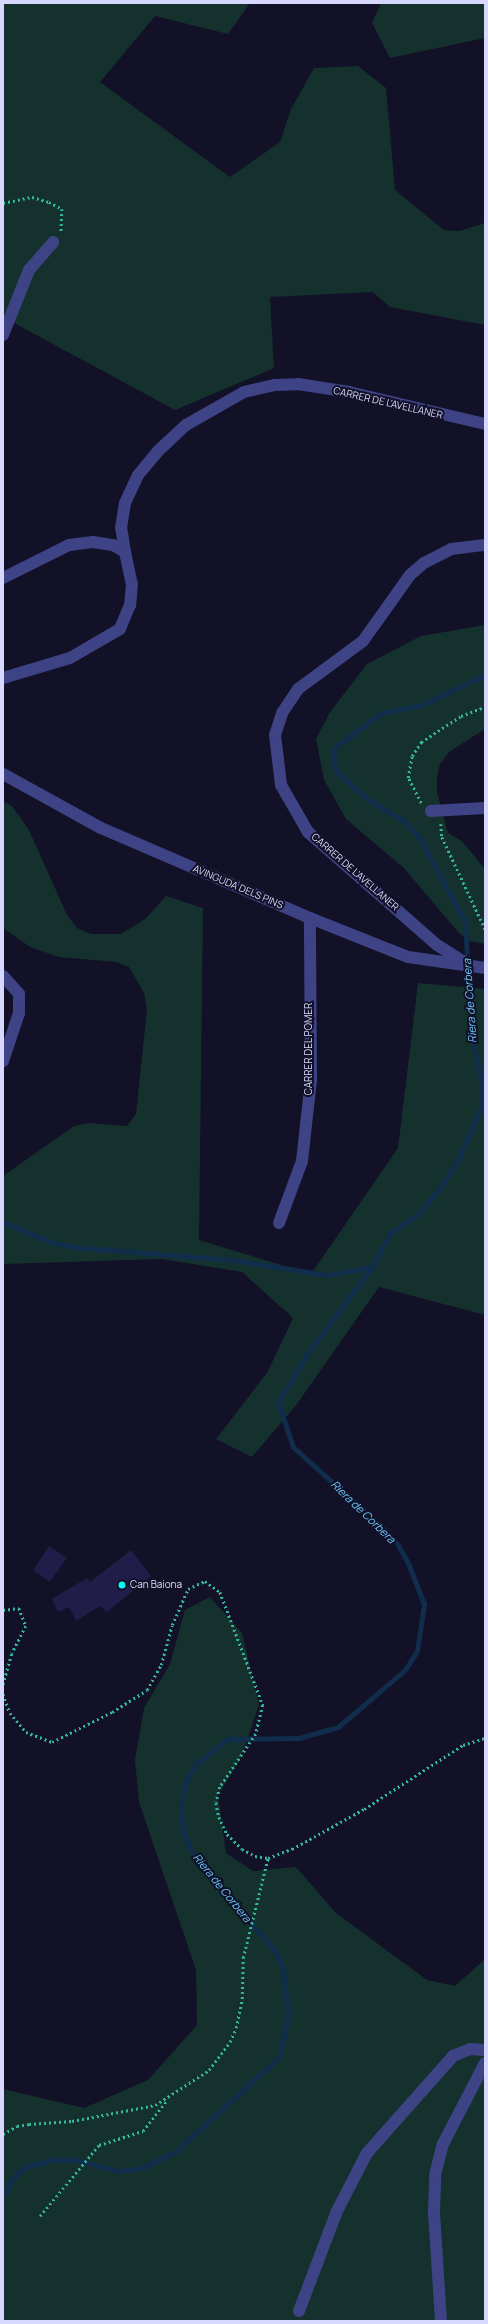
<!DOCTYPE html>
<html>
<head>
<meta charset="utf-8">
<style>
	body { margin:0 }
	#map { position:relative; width:488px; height:2324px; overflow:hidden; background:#121127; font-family:Manrope,sans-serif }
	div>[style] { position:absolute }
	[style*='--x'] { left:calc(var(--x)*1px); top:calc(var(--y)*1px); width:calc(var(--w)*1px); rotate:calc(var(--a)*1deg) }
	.green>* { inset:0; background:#14312d }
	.stream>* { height:5px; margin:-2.5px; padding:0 2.5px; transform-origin:2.5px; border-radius:2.5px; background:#102d4c }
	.building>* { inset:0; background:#211d48 }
	.path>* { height:2.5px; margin-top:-1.25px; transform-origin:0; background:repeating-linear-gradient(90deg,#34b69f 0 2px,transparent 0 5px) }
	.minor>* { height:12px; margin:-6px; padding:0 6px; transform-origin:6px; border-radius:6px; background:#3d4384 }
	.dots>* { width:11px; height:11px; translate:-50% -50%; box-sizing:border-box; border:2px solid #121127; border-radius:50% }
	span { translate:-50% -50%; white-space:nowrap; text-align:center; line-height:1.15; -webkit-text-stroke:4px #121127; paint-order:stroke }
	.street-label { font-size:10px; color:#d8d8fe }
	.poi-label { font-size:10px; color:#d8d8fe }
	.left { translate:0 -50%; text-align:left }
	.water-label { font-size:11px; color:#6ac7fa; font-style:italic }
	.frame { position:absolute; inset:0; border:4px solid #d8d8fe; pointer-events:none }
</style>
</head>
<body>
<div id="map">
	<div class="green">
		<div style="clip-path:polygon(3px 3px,250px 3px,228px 34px,155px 16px,100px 82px,230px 177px,280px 142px,291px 109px,314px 68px,358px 66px,386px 88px,395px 190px,444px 230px,459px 231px,485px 223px,485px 325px,390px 307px,373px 292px,270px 297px,274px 368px,175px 410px,3px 317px)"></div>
		<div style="clip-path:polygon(381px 3px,485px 3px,485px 38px,390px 58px,372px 23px)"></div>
		<div style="clip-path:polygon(485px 625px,485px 729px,449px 752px,440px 764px,437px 777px,437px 792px,448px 833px,462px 841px,485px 869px,485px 944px,470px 941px,459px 933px,404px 868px,346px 819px,324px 780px,316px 739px,330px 712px,367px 664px,421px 636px)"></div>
		<div style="clip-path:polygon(3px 801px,12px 806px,29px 830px,67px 915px,77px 928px,91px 934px,121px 934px,145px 919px,166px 896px,203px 908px,199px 1240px,311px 1274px,398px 1148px,418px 983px,485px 989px,485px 1315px,379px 1287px,297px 1404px,252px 1457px,216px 1439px,267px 1373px,293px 1318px,242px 1272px,162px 1259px,3px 1264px,3px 1176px,74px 1126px,89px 1123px,127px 1126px,136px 1114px,147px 1009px,144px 993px,129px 967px,116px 962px,59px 957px,30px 947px,3px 928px)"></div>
		<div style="clip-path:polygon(210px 1597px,242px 1633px,259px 1705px,241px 1758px,218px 1795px,226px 1853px,253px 1871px,296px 1867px,336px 1913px,427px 1980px,455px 1986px,485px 1959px,485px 2321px,3px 2321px,3px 2089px,84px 2108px,148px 2080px,197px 2025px,196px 1970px,139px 1802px,135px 1760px,144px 1708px,170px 1664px,185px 1610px)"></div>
	</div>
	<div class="stream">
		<div style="--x:3;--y:1222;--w:49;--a:22.9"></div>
		<div style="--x:48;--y:1241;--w:25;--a:14"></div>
		<div style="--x:72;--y:1247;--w:164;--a:4.6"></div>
		<div style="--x:235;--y:1260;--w:93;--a:9.3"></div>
		<div style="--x:327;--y:1275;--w:46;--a:-10.1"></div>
		<div style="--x:3;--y:2196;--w:18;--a:-61"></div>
		<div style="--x:12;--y:2180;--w:18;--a:-47"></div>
		<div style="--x:24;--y:2167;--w:30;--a:-14"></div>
		<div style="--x:53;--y:2160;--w:24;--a:0"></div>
		<div style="--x:77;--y:2160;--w:41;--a:15.4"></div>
		<div style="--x:117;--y:2171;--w:22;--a:-5"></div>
		<div style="--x:139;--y:2169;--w:40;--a:-25"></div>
		<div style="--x:175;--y:2152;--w:142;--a:-42.4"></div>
		<div style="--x:280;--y:2056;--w:43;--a:-79.2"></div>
		<div style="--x:288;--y:2014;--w:46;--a:-96.2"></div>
		<div style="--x:283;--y:1968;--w:19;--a:-115"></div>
		<div style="--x:275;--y:1951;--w:116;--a:-131.1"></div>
		<div style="--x:199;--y:1864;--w:22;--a:-120"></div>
		<div style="--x:188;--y:1845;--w:20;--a:-108"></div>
		<div style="--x:182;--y:1826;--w:22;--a:-93"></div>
		<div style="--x:181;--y:1804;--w:24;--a:-78"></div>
		<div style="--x:186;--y:1781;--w:21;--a:-59"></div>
		<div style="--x:197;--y:1763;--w:39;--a:-38"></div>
		<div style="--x:228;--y:1739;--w:71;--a:-0.8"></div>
		<div style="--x:299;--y:1738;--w:41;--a:-15.8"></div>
		<div style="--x:338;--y:1727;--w:88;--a:-40.4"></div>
		<div style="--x:405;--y:1670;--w:22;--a:-58"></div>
		<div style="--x:417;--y:1651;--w:48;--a:-81.5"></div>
		<div style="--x:424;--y:1604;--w:44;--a:-111.3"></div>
		<div style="--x:408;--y:1563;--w:21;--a:-119"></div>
		<div style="--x:398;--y:1545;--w:27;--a:-132"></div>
		<div style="--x:380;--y:1525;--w:117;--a:-138.1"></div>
		<div style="--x:293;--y:1447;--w:47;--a:-108.4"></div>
		<div style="--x:278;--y:1402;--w:56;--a:-58.9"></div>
		<div style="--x:307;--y:1354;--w:109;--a:-53.2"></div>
		<div style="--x:372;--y:1267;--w:38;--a:-62"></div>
		<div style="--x:390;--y:1233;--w:34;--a:-34"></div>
		<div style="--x:418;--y:1214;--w:34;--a:-50"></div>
		<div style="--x:440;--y:1188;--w:31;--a:-57"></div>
		<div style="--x:457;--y:1162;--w:62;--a:-66.3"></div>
		<div style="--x:482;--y:1105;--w:20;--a:-90"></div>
		<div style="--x:482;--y:1085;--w:48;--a:-102"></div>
		<div style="--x:472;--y:1038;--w:116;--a:-93.5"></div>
		<div style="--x:465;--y:922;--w:97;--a:-118.4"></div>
		<div style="--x:419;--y:837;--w:22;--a:-133"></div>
		<div style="--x:404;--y:821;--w:43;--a:-149.3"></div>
		<div style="--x:367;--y:799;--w:43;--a:-137.8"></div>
		<div style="--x:335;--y:770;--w:21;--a:-95"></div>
		<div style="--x:333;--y:749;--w:60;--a:-36.9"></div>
		<div style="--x:381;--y:713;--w:42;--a:-11"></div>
		<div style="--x:422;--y:705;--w:70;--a:-25.5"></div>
	</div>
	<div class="building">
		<div style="clip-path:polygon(49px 1546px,67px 1558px,50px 1582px,33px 1570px)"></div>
		<div style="clip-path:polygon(131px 1550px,151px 1576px,107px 1612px,100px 1606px,76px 1621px,69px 1607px,58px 1612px,52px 1599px,87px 1578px,90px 1582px)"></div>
	</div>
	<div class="path">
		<div style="--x:3;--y:203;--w:30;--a:-12"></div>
		<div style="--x:32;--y:197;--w:18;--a:16"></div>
		<div style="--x:49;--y:202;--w:15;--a:28"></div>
		<div style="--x:62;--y:209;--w:23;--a:92"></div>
		<div style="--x:421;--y:803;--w:28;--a:-117"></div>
		<div style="--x:408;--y:778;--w:22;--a:-80"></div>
		<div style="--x:412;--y:756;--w:17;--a:-57"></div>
		<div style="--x:421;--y:742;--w:48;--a:-33"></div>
		<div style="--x:461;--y:716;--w:26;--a:-21"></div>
		<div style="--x:441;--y:824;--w:13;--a:86"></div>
		<div style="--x:442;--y:837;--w:102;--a:64.9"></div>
		<div style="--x:3;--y:1610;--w:16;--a:-7"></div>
		<div style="--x:19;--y:1608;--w:19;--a:69"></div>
		<div style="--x:26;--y:1626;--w:31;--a:117"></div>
		<div style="--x:12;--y:1654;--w:33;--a:106"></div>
		<div style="--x:3;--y:1694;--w:20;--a:70"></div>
		<div style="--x:10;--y:1713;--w:25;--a:50"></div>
		<div style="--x:26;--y:1732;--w:28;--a:21"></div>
		<div style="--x:52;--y:1742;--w:67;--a:-26.6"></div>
		<div style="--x:112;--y:1712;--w:41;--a:-32.2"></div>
		<div style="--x:147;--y:1690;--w:29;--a:-61"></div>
		<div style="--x:161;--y:1665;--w:41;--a:-74.6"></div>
		<div style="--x:172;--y:1625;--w:39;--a:-66"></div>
		<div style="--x:188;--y:1589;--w:19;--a:-25"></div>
		<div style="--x:205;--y:1581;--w:19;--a:36"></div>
		<div style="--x:220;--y:1592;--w:121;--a:69.2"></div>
		<div style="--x:263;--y:1705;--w:30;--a:104"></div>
		<div style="--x:256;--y:1734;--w:64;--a:124.2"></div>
		<div style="--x:220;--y:1787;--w:16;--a:104"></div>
		<div style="--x:216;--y:1803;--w:14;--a:78"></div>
		<div style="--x:219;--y:1817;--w:19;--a:65"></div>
		<div style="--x:227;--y:1834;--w:21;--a:45"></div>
		<div style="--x:242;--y:1849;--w:15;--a:28"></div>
		<div style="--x:255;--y:1856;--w:13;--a:9"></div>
		<div style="--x:268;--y:1858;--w:26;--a:-21"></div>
		<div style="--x:292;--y:1849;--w:82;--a:-29.1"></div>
		<div style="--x:364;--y:1809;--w:118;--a:-32.9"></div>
		<div style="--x:463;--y:1745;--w:23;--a:-18"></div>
		<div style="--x:3;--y:2134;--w:16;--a:-30"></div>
		<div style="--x:17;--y:2126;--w:12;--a:-9"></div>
		<div style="--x:29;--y:2124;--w:43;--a:-4"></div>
		<div style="--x:72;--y:2121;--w:85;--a:-10.9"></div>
		<div style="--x:155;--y:2105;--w:64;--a:-32.9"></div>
		<div style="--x:209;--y:2070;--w:35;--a:-53"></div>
		<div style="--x:230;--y:2042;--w:15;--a:-67"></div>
		<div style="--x:236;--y:2028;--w:30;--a:-78"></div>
		<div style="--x:242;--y:1999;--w:41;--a:-88.6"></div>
		<div style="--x:243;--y:1958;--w:103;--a:-76"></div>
		<div style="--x:40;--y:2216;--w:92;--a:-50.3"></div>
		<div style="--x:99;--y:2145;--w:46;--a:-17.7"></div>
		<div style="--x:143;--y:2131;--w:39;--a:-52"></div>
	</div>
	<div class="minor">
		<div style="--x:3;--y:335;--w:70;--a:-68.2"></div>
		<div style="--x:29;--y:270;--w:37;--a:-49"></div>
		<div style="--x:125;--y:552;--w:24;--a:-99"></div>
		<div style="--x:121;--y:528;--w:25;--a:-81"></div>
		<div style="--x:125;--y:503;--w:31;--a:-65"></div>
		<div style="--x:138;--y:475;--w:30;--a:-50"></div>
		<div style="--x:157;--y:452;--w:40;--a:-43"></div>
		<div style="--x:186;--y:425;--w:67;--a:-29.6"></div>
		<div style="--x:244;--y:392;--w:32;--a:-13"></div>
		<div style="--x:275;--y:385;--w:23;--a:-2"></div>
		<div style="--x:298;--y:384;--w:52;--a:8.9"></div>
		<div style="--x:349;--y:392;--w:140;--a:13.2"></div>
		<div style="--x:3;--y:578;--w:74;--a:-26.6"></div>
		<div style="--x:69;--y:545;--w:24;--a:-7"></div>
		<div style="--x:93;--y:542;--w:20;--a:9"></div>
		<div style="--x:113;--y:545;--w:14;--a:30"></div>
		<div style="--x:125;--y:552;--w:33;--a:78"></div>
		<div style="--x:132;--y:584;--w:21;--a:95"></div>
		<div style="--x:130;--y:605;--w:26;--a:113"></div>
		<div style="--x:120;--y:629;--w:58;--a:149.9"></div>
		<div style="--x:70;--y:658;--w:70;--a:163.4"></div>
		<div style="--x:3;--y:774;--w:112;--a:28.9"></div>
		<div style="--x:101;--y:828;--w:228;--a:23.3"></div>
		<div style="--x:310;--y:918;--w:105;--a:21.7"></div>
		<div style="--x:408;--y:957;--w:78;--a:8.1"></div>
		<div style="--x:431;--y:811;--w:54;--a:-3.2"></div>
		<div style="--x:472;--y:967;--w:41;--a:-147.8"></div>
		<div style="--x:437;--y:945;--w:171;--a:-138.8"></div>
		<div style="--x:308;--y:832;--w:54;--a:-119.9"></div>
		<div style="--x:281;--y:785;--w:50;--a:-96.8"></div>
		<div style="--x:275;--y:735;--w:23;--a:-72"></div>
		<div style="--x:282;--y:713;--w:29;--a:-56"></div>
		<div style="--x:298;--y:689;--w:81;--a:-36.4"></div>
		<div style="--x:363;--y:641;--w:81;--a:-54.5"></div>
		<div style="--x:410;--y:575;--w:18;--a:-41"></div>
		<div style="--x:424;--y:563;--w:30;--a:-27"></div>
		<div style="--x:451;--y:549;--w:34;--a:-7"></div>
		<div style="--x:3;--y:976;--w:24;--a:48"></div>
		<div style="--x:19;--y:994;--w:19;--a:90"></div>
		<div style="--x:19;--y:1013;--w:51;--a:108.4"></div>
		<div style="--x:279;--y:1223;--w:66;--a:-69.6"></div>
		<div style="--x:302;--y:1161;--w:82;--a:-83.7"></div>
		<div style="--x:311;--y:1079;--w:161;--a:-90.4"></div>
		<div style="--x:299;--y:2311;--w:107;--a:-69.2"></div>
		<div style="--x:337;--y:2211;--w:65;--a:-62.7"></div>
		<div style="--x:367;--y:2153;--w:130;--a:-48.4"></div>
		<div style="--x:453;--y:2056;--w:18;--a:-22"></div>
		<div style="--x:470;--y:2049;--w:15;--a:4"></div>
		<div style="--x:441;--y:2321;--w:109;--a:-93.7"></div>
		<div style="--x:434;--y:2212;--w:37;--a:-88"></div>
		<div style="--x:435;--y:2175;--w:32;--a:-76"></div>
		<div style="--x:443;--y:2144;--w:91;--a:-62.6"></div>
	</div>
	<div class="dots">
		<div style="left:122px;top:1585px;background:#0bf6f4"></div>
	</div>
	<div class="street-label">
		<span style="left:388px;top:403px;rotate:13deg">CARRER DE L'AVELLANER</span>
		<span style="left:355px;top:872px;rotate:41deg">CARRER DE L'AVELLANER</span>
		<span style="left:238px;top:887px;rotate:23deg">AVINGUDA DELS PINS</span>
		<span style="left:309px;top:1049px;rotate:-90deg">CARRER DEL POMER</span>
	</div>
	<div class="poi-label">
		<span class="left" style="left:130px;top:1585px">Can Baiona</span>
	</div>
	<div class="water-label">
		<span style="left:470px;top:1001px;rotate:-94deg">Riera de Corbera</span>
		<span style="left:363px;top:1512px;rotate:44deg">Riera de Corbera</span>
		<span style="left:222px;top:1888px;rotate:51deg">Riera de Corbera</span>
	</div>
	<div class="frame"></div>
</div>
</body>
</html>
